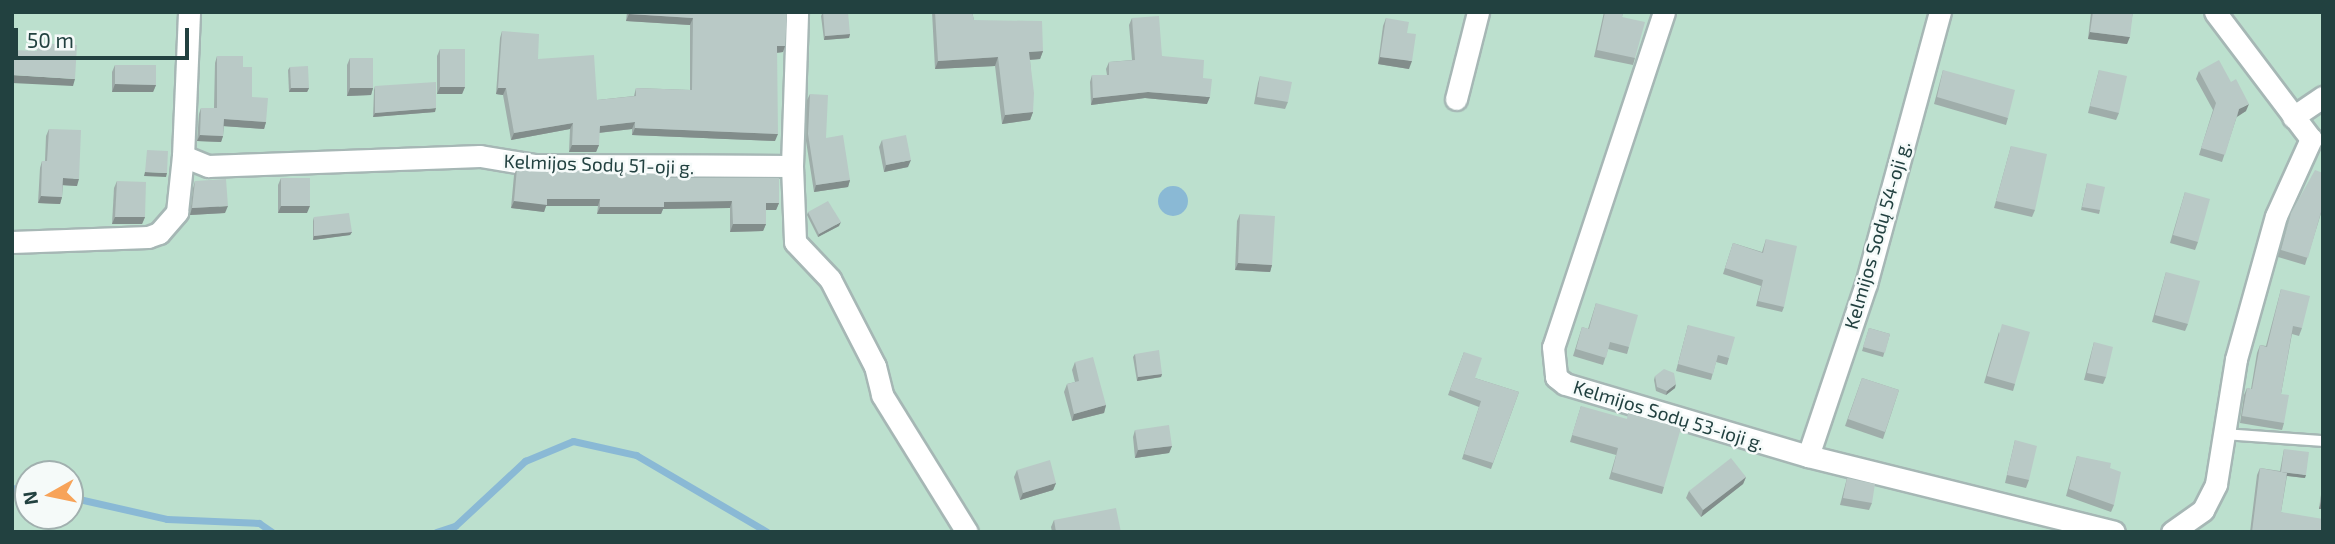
<!DOCTYPE html>
<html>
<head>
<meta charset="utf-8">
<style>
	body { margin:0 }
	#map { position:relative; width:2335px; height:544px; overflow:hidden; background:#e4eeec; font-family:"Exo 2",sans-serif }
	div>[style] { position:absolute }
	[style*='--x'] { left:calc(var(--x)*1px); top:calc(var(--y)*1px); width:calc(var(--w)*1px); rotate:calc(var(--a)*1deg) }
	.green>* { inset:0; background:#bce0ce }
	.water>* { inset:0; background:#8ab9d5 }
	.round { border-radius:50% }
	.stream>* { height:7px; margin:-3.5px; padding:0 3.5px; transform-origin:3.5px; border-radius:3.5px; background:#8ab9d5 }
	.roads { filter:drop-shadow(2px 0 #a6b7b5) drop-shadow(-2px 0 #a6b7b5) drop-shadow(0 2px #a6b7b5) drop-shadow(0 -2px #a6b7b5) }
	.service>* { height:10px; margin:-5px; padding:0 5px; transform-origin:5px; border-radius:5px; background:#fff }
	.minor>* { height:21px; margin:-10.5px; padding:0 10.5px; transform-origin:10.5px; border-radius:10.5px; background:#fff }
	.wall>* { inset:0; background:#9fadaa }
	.shaded-wall>* { inset:0; background:#828d8b }
	.building>* { inset:0; background:#b9c9c6 }
	span { translate:-50% -50%; white-space:nowrap; text-align:center; line-height:1.15; -webkit-text-stroke:5px #f5faf9; paint-order:stroke }
	.street-label { font-size:19px; color:#224140 }
	.frame { position:absolute; inset:0; border:14px solid #224140; pointer-events:none }
	.north { position:absolute; left:14px; top:460px; width:70px; height:70px; box-sizing:border-box; background:#f5faf9; border:2px solid #a1b0af; border-radius:50%; rotate:261deg; font-size:19px; font-weight:700; line-height:28px; text-align:center; color:#224140 }
	.north::after { content:''; display:block; margin:auto; width:24px; height:32px; background:#f7a359; clip-path:polygon(50% 0,100% 100%,50% 72%,0 100%) }
	.scale { position:absolute; left:14px; top:28px; width:175px; height:32px; box-sizing:border-box; border:4px solid #224140; border-top:0; padding-left:9px; font-size:21px; line-height:24px; white-space:nowrap; color:#224140; -webkit-text-stroke:5px #f5faf9; paint-order:stroke }
</style>
</head>
<body>
<div id="map">
	<div class="green">
		<div style="clip-path:polygon(evenodd,12px 12px,2323px 12px,2323px 532px,12px 532px,12px 12px,28px 474px,70px 474px,70px 516px,28px 516px,28px 474px)"></div>
	</div>
	<div class="water">
		<div class="round" style="left:1158px;top:186px;width:30px;height:30px"></div>
	</div>
	<div class="stream">
		<div style="--x:12;--y:488;--w:16;--a:11"></div>
		<div style="--x:70;--y:497;--w:99;--a:12.8"></div>
		<div style="--x:167;--y:519;--w:92;--a:2.5"></div>
		<div style="--x:259;--y:523;--w:16;--a:35"></div>
		<div style="--x:436;--y:532;--w:20;--a:-18"></div>
		<div style="--x:455;--y:526;--w:96;--a:-42.9"></div>
		<div style="--x:525;--y:461;--w:52;--a:-22.6"></div>
		<div style="--x:573;--y:441;--w:65;--a:12.5"></div>
		<div style="--x:636;--y:455;--w:152;--a:30.4"></div>
	</div>
	<div class="roads">
		<div class="service">
			<div style="--x:2225;--y:434;--w:98;--a:4.1"></div>
		</div>
		<div class="minor">
			<div style="--x:1664;--y:12;--w:353;--a:108.3"></div>
			<div style="--x:1553;--y:347;--w:30;--a:84"></div>
			<div style="--x:1556;--y:377;--w:11;--a:38"></div>
			<div style="--x:1565;--y:384;--w:253;--a:16.5"></div>
			<div style="--x:1808;--y:456;--w:315;--a:13.9"></div>
			<div style="--x:1456;--y:99;--w:90;--a:-75.8"></div>
			<div style="--x:2293;--y:117;--w:36;--a:-34"></div>
			<div style="--x:183;--y:156;--w:144;--a:-87.6"></div>
			<div style="--x:792;--y:166;--w:154;--a:-88.1"></div>
			<div style="--x:12;--y:242;--w:136;--a:-2.1"></div>
			<div style="--x:148;--y:237;--w:12;--a:-20"></div>
			<div style="--x:159;--y:233;--w:28;--a:-49"></div>
			<div style="--x:177;--y:212;--w:56;--a:-83.9"></div>
			<div style="--x:183;--y:156;--w:27;--a:22"></div>
			<div style="--x:208;--y:166;--w:272;--a:-2.1"></div>
			<div style="--x:480;--y:156;--w:56;--a:9.3"></div>
			<div style="--x:535;--y:165;--w:257;--a:0.2"></div>
			<div style="--x:792;--y:166;--w:76;--a:87.7"></div>
			<div style="--x:795;--y:242;--w:51;--a:46.6"></div>
			<div style="--x:830;--y:279;--w:98;--a:62.7"></div>
			<div style="--x:875;--y:366;--w:30;--a:76"></div>
			<div style="--x:882;--y:395;--w:161;--a:58.2"></div>
			<div style="--x:1808;--y:456;--w:182;--a:-71.4"></div>
			<div style="--x:1866;--y:284;--w:282;--a:-74.8"></div>
			<div style="--x:2172;--y:532;--w:38;--a:-35"></div>
			<div style="--x:2203;--y:510;--w:29;--a:-63"></div>
			<div style="--x:2216;--y:484;--w:127;--a:-80.9"></div>
			<div style="--x:2236;--y:359;--w:148;--a:-74.4"></div>
			<div style="--x:2276;--y:216;--w:85;--a:-65.6"></div>
			<div style="--x:2311;--y:139;--w:159;--a:-127.1"></div>
		</div>
	</div>
	<div class="wall">
		<div style="clip-path:polygon(627px 12px,787px 12px,783px 52px,777px 53px,775px 141px,632px 135px,632px 129px,599px 133px,599px 145px,596px 152px,569px 152px,570px 129px,511px 140px,503px 95px,496px 94px,500px 38px,502px 31px,538px 59px,597px 100px,634px 96px,636px 88px,690px 90px,690px 25px,626px 21px)"></div>
		<div style="clip-path:polygon(823px 12px,850px 34px,849px 38px,824px 40px,821px 16px)"></div>
		<div style="clip-path:polygon(932px 12px,972px 12px,974px 20px,1043px 51px,1040px 59px,1030px 60px,1033px 112px,1030px 120px,1002px 124px,995px 66px,935px 69px)"></div>
		<div style="clip-path:polygon(1604px 12px,1623px 12px,1622px 17px,1635px 58px,1633px 65px,1594px 57px)"></div>
		<div style="clip-path:polygon(2091px 12px,2133px 12px,2127px 44px,2088px 39px)"></div>
		<div style="clip-path:polygon(1132px 18px,1162px 56px,1203px 78px,1207px 104px,1145px 98px,1091px 105px,1090px 82px,1092px 75px,1107px 75px,1106px 69px,1109px 62px,1132px 60px,1129px 25px)"></div>
		<div style="clip-path:polygon(1386px 18px,1407px 33px,1409px 69px,1378px 64px,1383px 26px)"></div>
		<div style="clip-path:polygon(440px 49px,465px 87px,462px 94px,437px 94px,437px 56px)"></div>
		<div style="clip-path:polygon(217px 56px,243px 67px,252px 97px,266px 122px,264px 129px,224px 126px,223px 136px,221px 142px,197px 141px,199px 114px,201px 108px,214px 108px,215px 63px)"></div>
		<div style="clip-path:polygon(350px 58px,373px 88px,371px 95px,347px 96px,347px 65px)"></div>
		<div style="clip-path:polygon(115px 65px,156px 85px,153px 92px,112px 92px,112px 72px)"></div>
		<div style="clip-path:polygon(290px 67px,309px 88px,307px 92px,289px 92px,288px 70px)"></div>
		<div style="clip-path:polygon(1943px 70px,2008px 118px,2006px 125px,1934px 104px)"></div>
		<div style="clip-path:polygon(2099px 70px,2119px 113px,2116px 120px,2088px 113px)"></div>
		<div style="clip-path:polygon(2199px 71px,2246px 111px,2237px 116px,2222px 162px,2199px 155px,2213px 110px,2196px 79px)"></div>
		<div style="clip-path:polygon(1260px 76px,1288px 102px,1285px 109px,1254px 104px,1258px 83px)"></div>
		<div style="clip-path:polygon(375px 86px,435px 112px,373px 117px,374px 90px)"></div>
		<div style="clip-path:polygon(810px 94px,826px 138px,850px 180px,848px 187px,814px 192px,806px 141px,807px 100px)"></div>
		<div style="clip-path:polygon(49px 129px,77px 186px,63px 185px,62px 197px,60px 204px,38px 203px,40px 168px,42px 161px,45px 161px,46px 136px)"></div>
		<div style="clip-path:polygon(882px 140px,908px 167px,884px 172px,879px 147px)"></div>
		<div style="clip-path:polygon(2011px 146px,2035px 210px,2032px 217px,1994px 208px)"></div>
		<div style="clip-path:polygon(517px 168px,664px 178px,779px 203px,776px 210px,766px 210px,766px 224px,763px 231px,730px 232px,730px 208px,663px 209px,661px 214px,597px 214px,598px 206px,546px 206px,544px 212px,511px 208px,514px 175px)"></div>
		<div style="clip-path:polygon(2323px 173px,2323px 207px,2305px 265px,2278px 257px,2291px 213px)"></div>
		<div style="clip-path:polygon(281px 178px,307px 213px,278px 213px,278px 185px)"></div>
		<div style="clip-path:polygon(117px 181px,145px 217px,142px 224px,112px 224px,114px 188px)"></div>
		<div style="clip-path:polygon(195px 181px,225px 213px,190px 215px,193px 188px)"></div>
		<div style="clip-path:polygon(2087px 183px,2100px 210px,2099px 214px,2081px 210px)"></div>
		<div style="clip-path:polygon(2185px 192px,2198px 242px,2195px 250px,2170px 243px)"></div>
		<div style="clip-path:polygon(808px 212px,839px 226px,818px 237px,807px 215px)"></div>
		<div style="clip-path:polygon(1240px 214px,1272px 265px,1270px 272px,1235px 270px,1237px 221px)"></div>
		<div style="clip-path:polygon(314px 217px,352px 232px,350px 235px,313px 240px,313px 221px)"></div>
		<div style="clip-path:polygon(1766px 239px,1784px 307px,1782px 312px,1756px 306px,1761px 286px,1723px 274px,1733px 243px,1762px 252px)"></div>
		<div style="clip-path:polygon(2166px 272px,2188px 324px,2185px 331px,2152px 322px)"></div>
		<div style="clip-path:polygon(2281px 289px,2302px 328px,2299px 336px,2292px 334px,2281px 394px,2284px 423px,2282px 430px,2240px 423px,2244px 395px,2247px 388px,2251px 389px,2257px 353px,2260px 345px,2266px 346px)"></div>
		<div style="clip-path:polygon(1596px 303px,1629px 347px,1627px 354px,1608px 349px,1603px 365px,1573px 356px,1582px 327px,1588px 329px)"></div>
		<div style="clip-path:polygon(1688px 325px,1729px 358px,1727px 365px,1716px 362px,1711px 380px,1676px 371px)"></div>
		<div style="clip-path:polygon(1869px 328px,1890px 334px,1883px 357px,1862px 351px)"></div>
		<div style="clip-path:polygon(1999px 332px,2015px 384px,2013px 391px,1984px 383px)"></div>
		<div style="clip-path:polygon(2094px 342px,2106px 377px,2103px 384px,2084px 380px)"></div>
		<div style="clip-path:polygon(1464px 352px,1475px 378px,1519px 392px,1491px 469px,1462px 459px,1479px 407px,1448px 395px)"></div>
		<div style="clip-path:polygon(1135px 354px,1162px 374px,1161px 377px,1137px 381px,1133px 357px)"></div>
		<div style="clip-path:polygon(1075px 362px,1106px 405px,1104px 413px,1072px 421px,1064px 392px,1067px 384px,1075px 382px,1072px 370px)"></div>
		<div style="clip-path:polygon(1655px 376px,1675px 388px,1666px 395px,1656px 391px,1654px 380px)"></div>
		<div style="clip-path:polygon(1862px 378px,1899px 390px,1883px 439px,1845px 426px)"></div>
		<div style="clip-path:polygon(1581px 406px,1664px 487px,1662px 494px,1609px 479px,1616px 455px,1570px 442px)"></div>
		<div style="clip-path:polygon(1135px 430px,1172px 446px,1169px 453px,1135px 458px,1133px 437px)"></div>
		<div style="clip-path:polygon(2015px 440px,2029px 480px,2026px 488px,2005px 483px)"></div>
		<div style="clip-path:polygon(2284px 449px,2305px 478px,2287px 476px,2281px 512px,2323px 532px,2250px 532px,2257px 475px,2260px 468px,2280px 471px)"></div>
		<div style="clip-path:polygon(2077px 456px,2110px 468px,2114px 505px,2111px 512px,2066px 496px)"></div>
		<div style="clip-path:polygon(1017px 470px,1056px 483px,1053px 490px,1020px 500px,1014px 477px)"></div>
		<div style="clip-path:polygon(1746px 477px,1743px 484px,1701px 517px,1686px 498px,1689px 491px)"></div>
		<div style="clip-path:polygon(1847px 478px,1872px 503px,1869px 510px,1840px 505px)"></div>
		<div style="clip-path:polygon(2323px 480px,2323px 509px,2319px 509px)"></div>
		<div style="clip-path:polygon(1054px 520px,1121px 532px,1052px 532px,1051px 527px)"></div>
	</div>
	<div class="shaded-wall">
		<div style="clip-path:polygon(629px 14px,693px 18px,690px 25px,626px 21px)"></div>
		<div style="clip-path:polygon(2090px 32px,2130px 37px,2127px 44px,2088px 39px)"></div>
		<div style="clip-path:polygon(850px 34px,849px 38px,824px 40px,825px 36px)"></div>
		<div style="clip-path:polygon(777px 46px,785px 46px,783px 52px,774px 53px)"></div>
		<div style="clip-path:polygon(1043px 51px,1040px 59px,1026px 60px,1029px 52px)"></div>
		<div style="clip-path:polygon(998px 57px,995px 66px,935px 69px,938px 61px)"></div>
		<div style="clip-path:polygon(1380px 57px,1412px 61px,1409px 69px,1378px 64px)"></div>
		<div style="clip-path:polygon(12px 75px,75px 79px,73px 86px,12px 83px)"></div>
		<div style="clip-path:polygon(115px 84px,156px 85px,153px 92px,112px 92px)"></div>
		<div style="clip-path:polygon(440px 87px,465px 87px,462px 94px,437px 94px)"></div>
		<div style="clip-path:polygon(291px 88px,309px 88px,307px 92px,289px 92px)"></div>
		<div style="clip-path:polygon(350px 88px,373px 88px,371px 95px,347px 96px)"></div>
		<div style="clip-path:polygon(498px 88px,506px 88px,503px 95px,496px 94px)"></div>
		<div style="clip-path:polygon(1148px 92px,1210px 97px,1207px 104px,1145px 98px,1091px 105px,1093px 98px)"></div>
		<div style="clip-path:polygon(2249px 104px,2246px 111px,2237px 117px,2239px 109px)"></div>
		<div style="clip-path:polygon(436px 108px,435px 112px,373px 117px,375px 113px)"></div>
		<div style="clip-path:polygon(1033px 112px,1030px 120px,1002px 124px,1005px 115px)"></div>
		<div style="clip-path:polygon(224px 119px,266px 122px,264px 129px,222px 126px)"></div>
		<div style="clip-path:polygon(635px 122px,632px 129px,597px 133px,600px 126px)"></div>
		<div style="clip-path:polygon(573px 123px,570px 129px,511px 140px,514px 133px)"></div>
		<div style="clip-path:polygon(635px 128px,778px 134px,775px 141px,632px 135px)"></div>
		<div style="clip-path:polygon(200px 135px,223px 136px,221px 142px,197px 141px)"></div>
		<div style="clip-path:polygon(572px 145px,599px 145px,596px 152px,569px 152px)"></div>
		<div style="clip-path:polygon(911px 160px,908px 167px,884px 172px,886px 165px)"></div>
		<div style="clip-path:polygon(145px 172px,167px 173px,166px 177px,144px 176px)"></div>
		<div style="clip-path:polygon(63px 178px,79px 179px,77px 186px,60px 185px)"></div>
		<div style="clip-path:polygon(850px 180px,848px 187px,814px 192px,816px 185px)"></div>
		<div style="clip-path:polygon(41px 196px,62px 197px,60px 204px,38px 203px)"></div>
		<div style="clip-path:polygon(547px 199px,600px 199px,598px 206px,546px 206px,544px 212px,511px 208px,514px 201px)"></div>
		<div style="clip-path:polygon(732px 201px,730px 208px,663px 209px,661px 214px,597px 214px,600px 207px,664px 202px)"></div>
		<div style="clip-path:polygon(766px 203px,779px 203px,776px 210px,763px 210px)"></div>
		<div style="clip-path:polygon(228px 206px,225px 213px,190px 215px,192px 208px)"></div>
		<div style="clip-path:polygon(281px 206px,310px 206px,307px 213px,278px 213px)"></div>
		<div style="clip-path:polygon(115px 217px,145px 217px,142px 224px,112px 224px)"></div>
		<div style="clip-path:polygon(841px 222px,839px 226px,818px 237px,819px 234px)"></div>
		<div style="clip-path:polygon(733px 224px,766px 224px,763px 231px,730px 232px)"></div>
		<div style="clip-path:polygon(352px 232px,350px 235px,313px 240px,314px 236px)"></div>
		<div style="clip-path:polygon(1238px 263px,1272px 265px,1270px 272px,1235px 270px)"></div>
		<div style="clip-path:polygon(1162px 374px,1161px 377px,1137px 381px,1138px 377px)"></div>
		<div style="clip-path:polygon(1676px 384px,1675px 388px,1666px 395px,1667px 391px)"></div>
		<div style="clip-path:polygon(1106px 405px,1104px 413px,1072px 421px,1074px 414px)"></div>
		<div style="clip-path:polygon(1172px 446px,1169px 453px,1135px 458px,1138px 450px)"></div>
		<div style="clip-path:polygon(2281px 472px,2306px 475px,2305px 478px,2280px 475px)"></div>
		<div style="clip-path:polygon(1746px 477px,1743px 484px,1701px 517px,1703px 510px)"></div>
		<div style="clip-path:polygon(1056px 483px,1053px 490px,1020px 500px,1023px 493px)"></div>
		<div style="clip-path:polygon(2321px 502px,2323px 502px,2323px 509px,2319px 509px)"></div>
	</div>
	<div class="building">
		<div style="clip-path:polygon(629px 12px,787px 12px,785px 46px,777px 46px,778px 134px,635px 128px,635px 122px,600px 126px,599px 145px,572px 145px,573px 123px,514px 133px,506px 88px,498px 88px,502px 31px,539px 34px,538px 59px,594px 55px,597px 100px,636px 96px,636px 88px,692px 90px,693px 18px,629px 14px)"></div>
		<div style="clip-path:polygon(823px 12px,848px 12px,850px 34px,825px 36px)"></div>
		<div style="clip-path:polygon(935px 12px,972px 12px,974px 20px,1042px 21px,1043px 51px,1029px 52px,1034px 93px,1033px 112px,1005px 115px,998px 57px,938px 61px)"></div>
		<div style="clip-path:polygon(1605px 12px,1623px 12px,1622px 17px,1645px 22px,1635px 58px,1597px 50px)"></div>
		<div style="clip-path:polygon(2093px 12px,2133px 12px,2130px 37px,2090px 32px)"></div>
		<div style="clip-path:polygon(1159px 16px,1162px 56px,1204px 60px,1203px 78px,1212px 79px,1210px 97px,1148px 92px,1093px 98px,1092px 75px,1109px 75px,1109px 62px,1135px 60px,1132px 18px)"></div>
		<div style="clip-path:polygon(1386px 18px,1409px 22px,1407px 33px,1416px 34px,1412px 61px,1380px 57px)"></div>
		<div style="clip-path:polygon(37px 43px,77px 45px,75px 79px,12px 75px,12px 50px,37px 51px)"></div>
		<div style="clip-path:polygon(440px 49px,465px 49px,465px 87px,440px 87px)"></div>
		<div style="clip-path:polygon(217px 56px,243px 56px,243px 67px,252px 67px,252px 97px,268px 98px,266px 122px,224px 119px,223px 136px,200px 135px,201px 108px,217px 108px)"></div>
		<div style="clip-path:polygon(350px 58px,373px 58px,373px 88px,350px 88px)"></div>
		<div style="clip-path:polygon(2219px 60px,2231px 82px,2236px 79px,2249px 104px,2239px 109px,2225px 155px,2201px 148px,2216px 103px,2199px 71px)"></div>
		<div style="clip-path:polygon(115px 65px,156px 65px,156px 85px,115px 84px)"></div>
		<div style="clip-path:polygon(308px 66px,309px 88px,291px 88px,290px 67px)"></div>
		<div style="clip-path:polygon(1943px 70px,2015px 90px,2008px 118px,1937px 97px)"></div>
		<div style="clip-path:polygon(2099px 70px,2127px 76px,2119px 113px,2090px 106px)"></div>
		<div style="clip-path:polygon(1260px 76px,1292px 82px,1288px 102px,1257px 97px)"></div>
		<div style="clip-path:polygon(436px 82px,436px 108px,375px 113px,375px 86px)"></div>
		<div style="clip-path:polygon(810px 94px,828px 95px,826px 138px,843px 135px,850px 180px,816px 185px,808px 134px)"></div>
		<div style="clip-path:polygon(49px 129px,81px 130px,79px 179px,63px 178px,62px 197px,41px 196px,42px 161px,47px 161px)"></div>
		<div style="clip-path:polygon(906px 135px,911px 160px,886px 165px,882px 140px)"></div>
		<div style="clip-path:polygon(2011px 146px,2047px 154px,2035px 210px,1996px 201px)"></div>
		<div style="clip-path:polygon(147px 150px,168px 151px,167px 173px,145px 172px)"></div>
		<div style="clip-path:polygon(517px 168px,664px 174px,664px 178px,779px 178px,779px 203px,766px 203px,766px 224px,733px 224px,732px 201px,664px 202px,664px 207px,600px 207px,600px 199px,547px 199px,547px 205px,514px 201px)"></div>
		<div style="clip-path:polygon(2315px 170px,2323px 173px,2323px 205px,2308px 258px,2281px 250px,2291px 213px)"></div>
		<div style="clip-path:polygon(281px 178px,310px 178px,310px 206px,281px 206px)"></div>
		<div style="clip-path:polygon(226px 179px,228px 206px,192px 208px,195px 181px)"></div>
		<div style="clip-path:polygon(117px 181px,146px 182px,145px 217px,115px 217px)"></div>
		<div style="clip-path:polygon(2087px 183px,2105px 187px,2100px 210px,2082px 207px)"></div>
		<div style="clip-path:polygon(2185px 192px,2210px 199px,2198px 242px,2173px 235px)"></div>
		<div style="clip-path:polygon(828px 201px,841px 222px,819px 234px,808px 212px)"></div>
		<div style="clip-path:polygon(349px 213px,352px 232px,314px 236px,314px 217px)"></div>
		<div style="clip-path:polygon(1240px 214px,1275px 216px,1272px 265px,1238px 263px)"></div>
		<div style="clip-path:polygon(1766px 239px,1797px 246px,1784px 307px,1758px 301px,1763px 280px,1725px 268px,1733px 243px,1763px 253px)"></div>
		<div style="clip-path:polygon(2166px 272px,2200px 281px,2188px 324px,2155px 315px)"></div>
		<div style="clip-path:polygon(2281px 289px,2310px 296px,2302px 328px,2293px 326px,2281px 394px,2289px 395px,2284px 423px,2242px 416px,2247px 388px,2252px 389px,2260px 345px,2267px 347px)"></div>
		<div style="clip-path:polygon(1596px 303px,1638px 315px,1629px 347px,1610px 342px,1606px 358px,1576px 349px,1582px 327px,1589px 329px)"></div>
		<div style="clip-path:polygon(2002px 324px,2030px 332px,2015px 384px,1987px 376px)"></div>
		<div style="clip-path:polygon(1688px 325px,1735px 337px,1729px 358px,1718px 355px,1713px 374px,1678px 364px)"></div>
		<div style="clip-path:polygon(1869px 328px,1890px 334px,1885px 353px,1863px 347px)"></div>
		<div style="clip-path:polygon(2094px 342px,2113px 347px,2106px 377px,2087px 373px)"></div>
		<div style="clip-path:polygon(1159px 350px,1162px 374px,1138px 377px,1135px 354px)"></div>
		<div style="clip-path:polygon(1464px 352px,1482px 358px,1475px 378px,1519px 392px,1493px 463px,1464px 454px,1481px 401px,1450px 390px)"></div>
		<div style="clip-path:polygon(1093px 357px,1106px 405px,1074px 414px,1067px 384px,1079px 381px,1075px 362px)"></div>
		<div style="clip-path:polygon(1664px 369px,1674px 373px,1676px 384px,1667px 391px,1657px 387px,1655px 376px)"></div>
		<div style="clip-path:polygon(1862px 378px,1899px 390px,1885px 432px,1848px 419px)"></div>
		<div style="clip-path:polygon(1581px 406px,1627px 419px,1628px 413px,1681px 428px,1664px 487px,1612px 472px,1618px 448px,1572px 435px)"></div>
		<div style="clip-path:polygon(1169px 425px,1172px 446px,1138px 450px,1135px 430px)"></div>
		<div style="clip-path:polygon(2015px 440px,2037px 446px,2029px 480px,2007px 475px)"></div>
		<div style="clip-path:polygon(2284px 449px,2309px 452px,2306px 475px,2281px 472px)"></div>
		<div style="clip-path:polygon(2077px 456px,2111px 463px,2110px 468px,2121px 472px,2114px 505px,2069px 489px)"></div>
		<div style="clip-path:polygon(1731px 458px,1746px 477px,1703px 510px,1689px 491px)"></div>
		<div style="clip-path:polygon(1050px 460px,1056px 483px,1023px 493px,1017px 470px)"></div>
		<div style="clip-path:polygon(2260px 468px,2287px 473px,2281px 512px,2323px 519px,2323px 532px,2252px 532px)"></div>
		<div style="clip-path:polygon(1847px 478px,1875px 484px,1872px 503px,1843px 498px)"></div>
		<div style="clip-path:polygon(1116px 508px,1121px 532px,1056px 532px,1054px 520px)"></div>
	</div>
	<div class="street-label">
		<span style="left:599px;top:164px;rotate:2deg">Kelmijos Sodų 51-oji g.</span>
		<span style="left:1877px;top:235px;rotate:-74deg">Kelmijos Sodų 54-oji g.</span>
		<span style="left:1669px;top:415px;rotate:17deg">Kelmijos Sodų 53-ioji g.</span>
	</div>
	<div class="frame"></div>
	<div class="north">N</div>
	<div class="scale">50 m</div>
</div>
</body>
</html>
